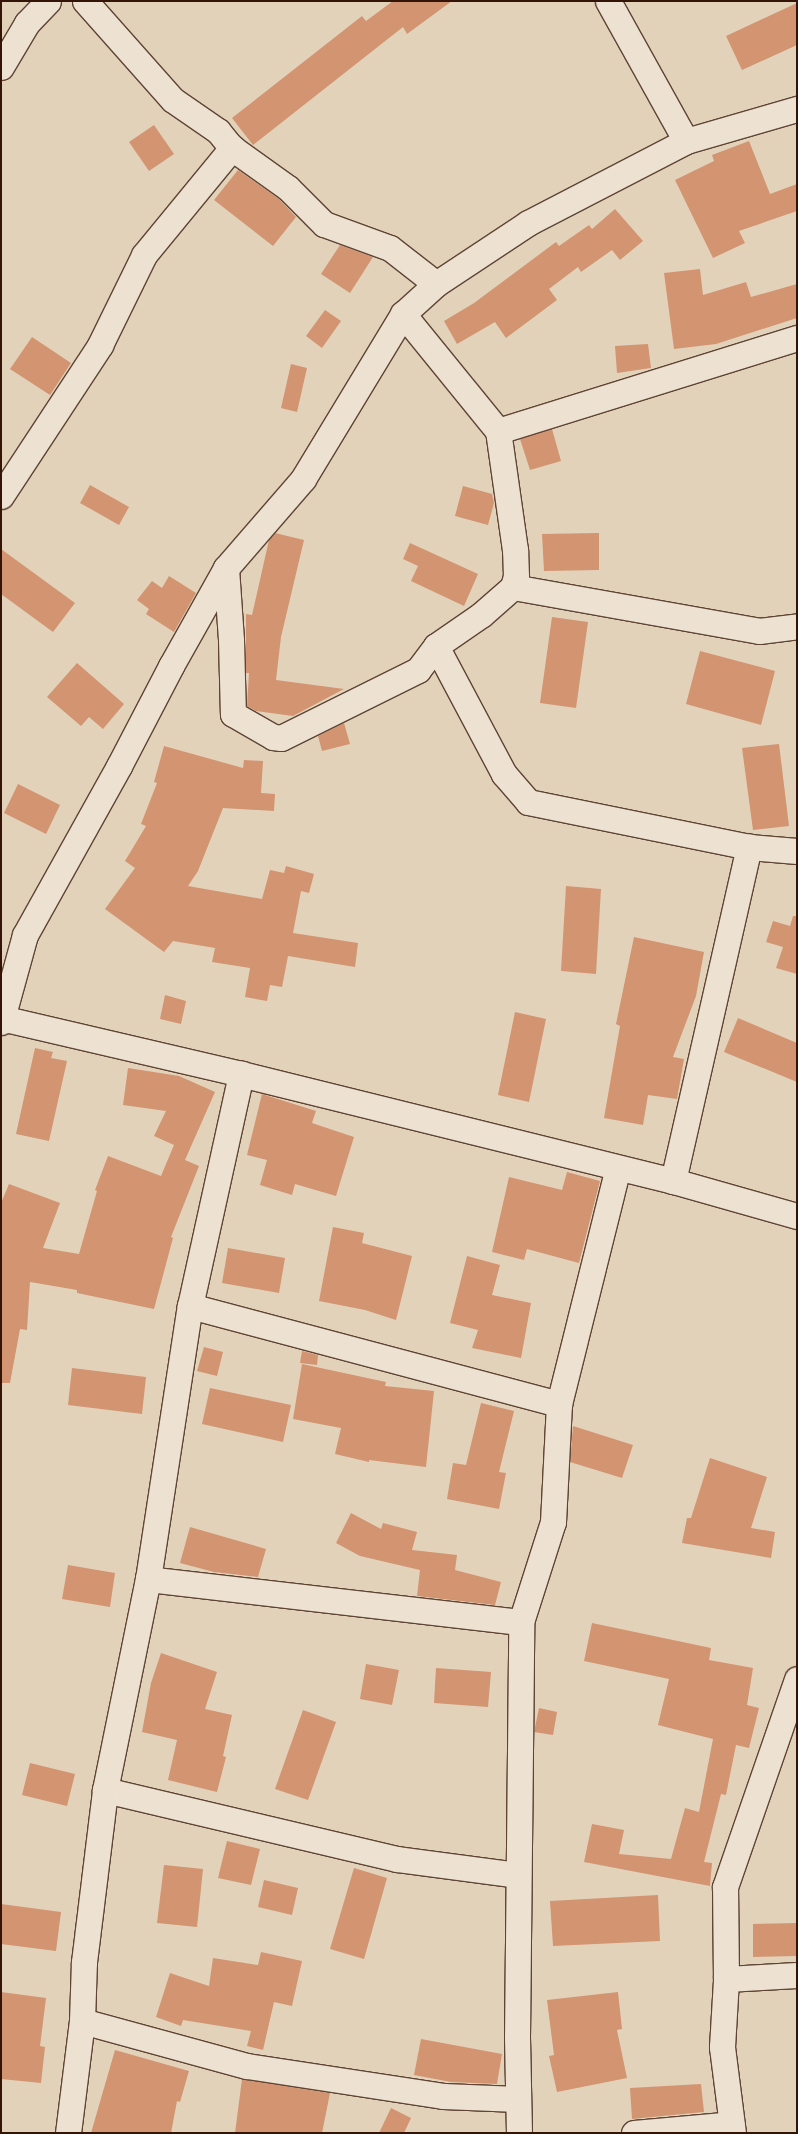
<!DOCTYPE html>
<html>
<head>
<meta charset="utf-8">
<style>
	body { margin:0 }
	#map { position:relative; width:798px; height:2134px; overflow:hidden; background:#e3d2ba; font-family:Alegreya,serif }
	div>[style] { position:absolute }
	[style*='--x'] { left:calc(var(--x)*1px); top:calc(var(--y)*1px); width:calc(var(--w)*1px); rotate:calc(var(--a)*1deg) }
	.building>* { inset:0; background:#d29471 }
	.roads { filter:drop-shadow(1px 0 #5f4434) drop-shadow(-1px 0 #5f4434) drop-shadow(0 1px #5f4434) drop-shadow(0 -1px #5f4434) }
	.minor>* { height:25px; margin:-12.5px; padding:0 12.5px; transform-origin:12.5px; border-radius:12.5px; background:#ede2d2 }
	span { translate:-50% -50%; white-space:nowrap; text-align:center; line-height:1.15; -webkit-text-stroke:4.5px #ede2d2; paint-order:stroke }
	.frame { position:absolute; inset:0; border:2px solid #331407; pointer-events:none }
</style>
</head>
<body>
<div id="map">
	<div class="building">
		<div style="clip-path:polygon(393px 1px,452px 1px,407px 34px,403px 27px,253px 145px,232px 118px,362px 16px,366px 21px)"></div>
		<div style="clip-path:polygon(797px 3px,797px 45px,742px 70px,726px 36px)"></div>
		<div style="clip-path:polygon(154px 125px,174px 154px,149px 171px,129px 142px)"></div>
		<div style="clip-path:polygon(749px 141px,770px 194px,797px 184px,797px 211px,739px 231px,745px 243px,713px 258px,675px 180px,714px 161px,712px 155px)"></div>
		<div style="clip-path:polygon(238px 170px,279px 199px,296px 217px,273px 246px,214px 200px)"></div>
		<div style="clip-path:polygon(615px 209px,643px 241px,620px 260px,612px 250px,581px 272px,578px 267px,549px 289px,557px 300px,506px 338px,495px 322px,457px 344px,444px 321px,474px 303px,556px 242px,559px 246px,589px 225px,592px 229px)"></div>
		<div style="clip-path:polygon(340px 245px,373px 257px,350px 293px,321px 274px)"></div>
		<div style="clip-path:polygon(700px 269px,703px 295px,746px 282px,751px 297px,797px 284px,797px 318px,716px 344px,674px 349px,664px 273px)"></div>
		<div style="clip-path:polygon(325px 310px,341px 321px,322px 348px,306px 336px)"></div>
		<div style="clip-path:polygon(32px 337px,71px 363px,50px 395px,10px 369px)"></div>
		<div style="clip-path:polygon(648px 344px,651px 368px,617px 373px,615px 346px)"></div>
		<div style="clip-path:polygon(291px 364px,307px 368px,297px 412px,281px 408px)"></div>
		<div style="clip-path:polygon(552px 429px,561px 461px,530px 470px,520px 439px)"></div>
		<div style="clip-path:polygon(90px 485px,129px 507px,119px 525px,80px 503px)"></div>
		<div style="clip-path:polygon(463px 486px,492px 494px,494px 503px,488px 525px,455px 516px)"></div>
		<div style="clip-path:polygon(275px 533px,304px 540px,281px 637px,276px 680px,344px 689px,293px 716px,256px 711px,247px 706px,249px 673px,246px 673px,246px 614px,252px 615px,269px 540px)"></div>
		<div style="clip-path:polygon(599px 533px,599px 570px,544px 571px,542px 534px)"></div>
		<div style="clip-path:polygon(410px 543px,478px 574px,464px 606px,411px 581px,418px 566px,403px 559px)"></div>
		<div style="clip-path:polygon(1px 549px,75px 603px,53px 632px,1px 594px)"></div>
		<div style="clip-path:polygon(169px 576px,196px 593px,174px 632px,146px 614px,149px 609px,137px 600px,152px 581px,162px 588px)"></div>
		<div style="clip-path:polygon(552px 617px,588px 622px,576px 708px,540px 703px)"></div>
		<div style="clip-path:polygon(700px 651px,775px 671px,761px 725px,686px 704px)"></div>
		<div style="clip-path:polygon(77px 663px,124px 704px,103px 729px,89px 717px,81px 726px,47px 697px)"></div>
		<div style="clip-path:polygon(344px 723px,350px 744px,322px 751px,318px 736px)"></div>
		<div style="clip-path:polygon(779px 744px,789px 826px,753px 830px,742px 748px)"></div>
		<div style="clip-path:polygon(164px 746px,243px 768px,244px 760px,263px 761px,261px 793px,275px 794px,274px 811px,223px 808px,198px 871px,188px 886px,262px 899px,270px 870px,284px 873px,286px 866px,314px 874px,309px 893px,301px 891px,293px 933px,358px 943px,355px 967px,288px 956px,282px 987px,270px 985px,267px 1001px,245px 997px,250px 968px,212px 962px,215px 948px,173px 941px,164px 952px,105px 909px,135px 868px,125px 861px,146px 826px,141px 824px,157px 783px,154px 782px)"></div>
		<div style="clip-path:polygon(18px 784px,60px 805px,46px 834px,4px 813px)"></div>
		<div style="clip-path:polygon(566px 886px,601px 889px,596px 974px,561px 971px)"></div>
		<div style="clip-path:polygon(793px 916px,797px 916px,797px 974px,776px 968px,783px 947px,766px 942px,773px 921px,790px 926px)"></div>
		<div style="clip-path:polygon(634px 937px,704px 952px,696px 996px,673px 1057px,684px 1059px,677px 1099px,648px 1095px,643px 1125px,604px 1118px,620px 1026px,616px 1024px)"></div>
		<div style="clip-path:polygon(165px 995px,186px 1001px,181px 1024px,160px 1019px)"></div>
		<div style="clip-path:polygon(515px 1012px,546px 1019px,529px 1102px,498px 1095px)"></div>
		<div style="clip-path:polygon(738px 1018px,797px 1043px,797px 1082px,724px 1052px)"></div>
		<div style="clip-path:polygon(35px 1048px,53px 1052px,51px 1058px,67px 1061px,49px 1141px,16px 1134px)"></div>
		<div style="clip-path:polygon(128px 1068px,179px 1076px,215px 1092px,185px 1160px,199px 1166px,171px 1237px,173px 1238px,154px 1309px,77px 1293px,77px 1290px,30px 1282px,27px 1330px,20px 1329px,10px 1383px,1px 1383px,1px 1203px,9px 1184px,60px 1203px,43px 1248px,79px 1254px,97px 1191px,95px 1190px,108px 1156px,161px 1176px,174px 1145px,154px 1136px,166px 1111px,123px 1105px)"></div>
		<div style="clip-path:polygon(262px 1094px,316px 1111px,312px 1123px,354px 1137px,336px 1196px,295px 1184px,292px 1195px,260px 1185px,267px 1160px,247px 1155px)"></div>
		<div style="clip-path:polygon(567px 1172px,600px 1181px,579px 1263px,527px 1249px,524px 1260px,492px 1252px,509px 1177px,562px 1190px)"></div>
		<div style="clip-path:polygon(333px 1227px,364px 1233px,362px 1243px,412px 1256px,396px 1320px,365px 1310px,319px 1301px)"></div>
		<div style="clip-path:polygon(228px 1248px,285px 1258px,279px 1293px,222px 1283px)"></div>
		<div style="clip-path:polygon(467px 1256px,500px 1265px,492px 1295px,531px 1303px,521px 1358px,472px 1348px,478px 1330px,450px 1323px)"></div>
		<div style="clip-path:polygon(204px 1347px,223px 1352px,217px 1376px,197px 1371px)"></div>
		<div style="clip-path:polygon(302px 1351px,318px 1355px,317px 1365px,300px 1363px)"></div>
		<div style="clip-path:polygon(302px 1364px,386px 1382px,385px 1386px,434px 1391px,426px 1467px,369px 1460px,369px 1462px,335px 1454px,341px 1428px,293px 1419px)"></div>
		<div style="clip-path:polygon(72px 1368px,146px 1377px,142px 1414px,68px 1405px)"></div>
		<div style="clip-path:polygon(210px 1388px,291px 1405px,283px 1442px,202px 1424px)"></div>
		<div style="clip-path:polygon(481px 1403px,514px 1411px,499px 1472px,506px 1473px,499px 1509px,447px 1499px,453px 1463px,466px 1465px)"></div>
		<div style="clip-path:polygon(573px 1426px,633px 1445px,622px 1478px,570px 1462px)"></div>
		<div style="clip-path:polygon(710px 1458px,767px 1477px,751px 1528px,775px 1532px,771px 1558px,682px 1543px,687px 1518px,691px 1518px)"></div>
		<div style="clip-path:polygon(351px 1513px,381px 1529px,383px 1523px,417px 1532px,412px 1550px,457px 1555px,455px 1570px,501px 1582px,495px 1605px,417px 1596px,420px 1570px,360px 1556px,336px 1543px)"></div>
		<div style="clip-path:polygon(190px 1527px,266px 1549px,258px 1577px,214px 1572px,180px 1563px)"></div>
		<div style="clip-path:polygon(68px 1565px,115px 1573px,110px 1607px,62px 1599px)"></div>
		<div style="clip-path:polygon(592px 1623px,711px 1648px,709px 1660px,753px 1668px,747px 1705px,759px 1708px,749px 1748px,736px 1745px,726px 1795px,721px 1794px,704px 1862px,712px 1863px,710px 1886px,584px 1862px,592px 1824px,624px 1830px,619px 1854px,671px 1859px,685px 1808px,699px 1812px,713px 1739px,658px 1725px,669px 1679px,584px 1661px)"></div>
		<div style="clip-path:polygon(161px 1653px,217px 1672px,205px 1709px,232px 1715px,223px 1756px,226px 1757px,217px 1792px,168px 1780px,177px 1740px,142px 1732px,151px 1683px)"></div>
		<div style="clip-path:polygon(366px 1664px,399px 1670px,392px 1705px,360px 1699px)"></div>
		<div style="clip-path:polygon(436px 1668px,491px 1672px,488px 1707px,434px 1703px)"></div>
		<div style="clip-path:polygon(539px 1708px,557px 1712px,553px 1735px,534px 1732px)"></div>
		<div style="clip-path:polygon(303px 1710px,336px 1722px,308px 1800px,275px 1789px)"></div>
		<div style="clip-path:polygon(30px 1763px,75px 1774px,67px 1806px,22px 1795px)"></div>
		<div style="clip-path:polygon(227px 1841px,260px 1849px,251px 1885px,218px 1878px)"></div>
		<div style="clip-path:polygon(164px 1865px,203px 1869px,197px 1927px,157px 1923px)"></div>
		<div style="clip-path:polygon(354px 1868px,387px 1878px,364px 1959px,330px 1949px)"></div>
		<div style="clip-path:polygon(264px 1880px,298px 1888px,292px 1915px,258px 1907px)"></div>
		<div style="clip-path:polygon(658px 1895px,660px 1941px,553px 1946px,550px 1901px)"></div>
		<div style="clip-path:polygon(1px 1904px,61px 1912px,56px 1951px,1px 1944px)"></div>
		<div style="clip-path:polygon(797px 1923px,797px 1956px,753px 1957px,753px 1924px)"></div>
		<div style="clip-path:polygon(261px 1952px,302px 1961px,292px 2006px,274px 2002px,263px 2050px,247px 2046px,251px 2031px,183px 2020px,181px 2026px,156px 2017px,170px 1973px,209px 1986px,213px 1958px,258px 1965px)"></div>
		<div style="clip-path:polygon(1px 1992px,46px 1998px,40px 2046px,45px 2047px,41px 2083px,1px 2079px)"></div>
		<div style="clip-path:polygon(618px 1992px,622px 2029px,617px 2030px,627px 2078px,557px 2092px,549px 2056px,554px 2055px,547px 2000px)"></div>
		<div style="clip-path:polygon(421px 2039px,502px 2054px,497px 2084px,451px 2082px,414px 2075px)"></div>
		<div style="clip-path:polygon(115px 2050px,189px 2071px,180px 2102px,177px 2101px,171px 2133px,91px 2133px)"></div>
		<div style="clip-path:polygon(242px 2079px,330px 2093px,322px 2133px,235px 2133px)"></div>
		<div style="clip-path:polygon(701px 2084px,704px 2112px,632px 2119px,630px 2088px)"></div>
		<div style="clip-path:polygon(391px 2108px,411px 2118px,404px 2133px,379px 2133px)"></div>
	</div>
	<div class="roads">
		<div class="minor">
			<div style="--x:85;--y:1;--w:132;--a:48.4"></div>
			<div style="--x:173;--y:100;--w:55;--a:34.6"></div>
			<div style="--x:218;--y:131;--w:22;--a:51"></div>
			<div style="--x:232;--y:148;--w:69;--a:35.5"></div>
			<div style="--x:288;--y:188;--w:51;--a:45"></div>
			<div style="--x:324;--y:224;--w:70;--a:20"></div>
			<div style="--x:390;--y:248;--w:58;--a:38"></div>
			<div style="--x:608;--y:1;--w:160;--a:60.9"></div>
			<div style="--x:1;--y:67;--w:51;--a:-59.4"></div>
			<div style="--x:27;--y:23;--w:30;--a:-46"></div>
			<div style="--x:498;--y:431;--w:313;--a:-17.3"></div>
			<div style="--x:1;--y:496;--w:181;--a:-56.7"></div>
			<div style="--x:100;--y:345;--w:100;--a:-63.9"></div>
			<div style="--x:144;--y:255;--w:139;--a:-50.6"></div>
			<div style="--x:226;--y:568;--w:72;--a:86"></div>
			<div style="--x:231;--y:640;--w:74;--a:88.5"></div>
			<div style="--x:233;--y:714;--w:46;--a:29.9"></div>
			<div style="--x:273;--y:737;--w:8;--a:7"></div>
			<div style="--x:281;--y:738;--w:153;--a:-26.4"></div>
			<div style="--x:418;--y:670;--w:30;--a:-53"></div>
			<div style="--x:436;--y:646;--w:55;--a:-34.6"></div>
			<div style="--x:481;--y:615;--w:43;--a:-41.2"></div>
			<div style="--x:513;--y:587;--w:11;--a:-75"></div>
			<div style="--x:516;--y:576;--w:26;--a:-92"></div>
			<div style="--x:515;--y:550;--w:120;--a:-98.1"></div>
			<div style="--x:498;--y:431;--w:151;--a:-129.1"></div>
			<div style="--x:513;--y:587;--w:250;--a:10.1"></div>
			<div style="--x:759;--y:631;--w:38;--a:-7"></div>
			<div style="--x:436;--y:646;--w:145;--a:62"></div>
			<div style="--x:504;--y:774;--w:37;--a:49"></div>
			<div style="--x:528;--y:802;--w:226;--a:11.5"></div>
			<div style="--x:749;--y:847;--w:48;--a:4.8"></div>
			<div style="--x:1;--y:1018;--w:246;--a:13.1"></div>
			<div style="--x:241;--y:1074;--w:445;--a:13.9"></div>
			<div style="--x:673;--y:1181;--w:129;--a:15.8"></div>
			<div style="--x:1;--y:1022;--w:90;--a:-74.6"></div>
			<div style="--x:25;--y:935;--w:193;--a:-60.9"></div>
			<div style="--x:119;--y:766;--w:113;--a:-62.5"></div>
			<div style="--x:171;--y:666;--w:112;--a:-60.7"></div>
			<div style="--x:226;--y:568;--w:118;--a:-49.1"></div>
			<div style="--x:303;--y:479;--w:193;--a:-58.8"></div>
			<div style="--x:403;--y:314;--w:45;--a:-42.3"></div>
			<div style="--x:436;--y:284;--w:110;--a:-33.5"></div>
			<div style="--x:528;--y:223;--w:178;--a:-27.4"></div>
			<div style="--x:686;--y:141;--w:116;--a:-16.1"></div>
			<div style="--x:673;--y:1181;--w:343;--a:-77.2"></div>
			<div style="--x:190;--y:1306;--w:382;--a:14.9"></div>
			<div style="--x:148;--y:1579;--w:375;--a:6.6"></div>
			<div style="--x:105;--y:1790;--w:300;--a:13.3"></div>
			<div style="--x:397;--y:1859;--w:122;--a:7.5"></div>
			<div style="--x:726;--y:1979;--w:71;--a:-3.2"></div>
			<div style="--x:82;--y:2021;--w:171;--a:15.3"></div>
			<div style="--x:247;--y:2066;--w:198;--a:8.7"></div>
			<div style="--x:443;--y:2096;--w:75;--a:2.3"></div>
			<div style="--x:68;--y:2133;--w:113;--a:-82.9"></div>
			<div style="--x:82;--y:2021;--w:59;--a:-88.1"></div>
			<div style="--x:84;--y:1962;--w:173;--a:-83"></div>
			<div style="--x:105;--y:1790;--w:215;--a:-78.5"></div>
			<div style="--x:148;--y:1579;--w:276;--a:-81.3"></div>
			<div style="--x:190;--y:1306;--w:238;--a:-77.6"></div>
			<div style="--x:519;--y:2133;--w:96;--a:-91.2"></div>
			<div style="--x:517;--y:2037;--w:415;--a:-89.4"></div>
			<div style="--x:521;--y:1622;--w:105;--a:-72.3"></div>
			<div style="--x:553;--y:1522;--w:118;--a:-87.1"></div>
			<div style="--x:559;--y:1404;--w:243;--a:-76"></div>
			<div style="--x:634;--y:2133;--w:98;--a:-5.2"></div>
			<div style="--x:733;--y:2133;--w:87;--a:-97.3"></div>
			<div style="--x:722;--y:2047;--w:68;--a:-86.6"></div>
			<div style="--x:726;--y:1979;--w:92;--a:-90.6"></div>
			<div style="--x:725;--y:1887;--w:220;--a:-70.9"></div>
		</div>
	</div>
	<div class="frame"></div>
</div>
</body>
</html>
